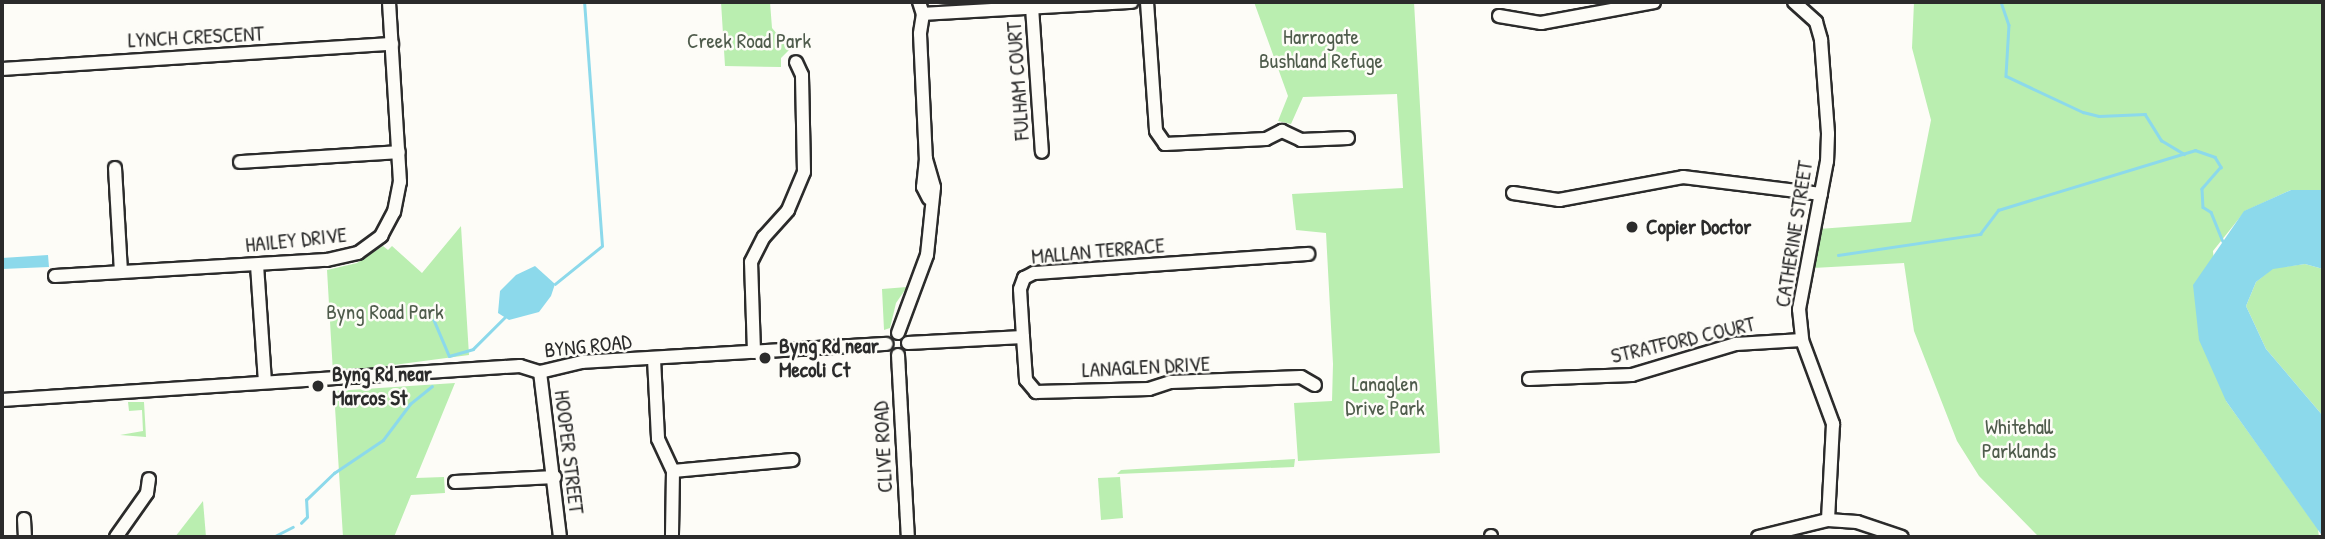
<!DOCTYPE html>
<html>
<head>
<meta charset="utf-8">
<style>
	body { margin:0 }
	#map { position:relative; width:2325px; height:539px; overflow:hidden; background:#fdfcf7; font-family:"Patrick Hand",sans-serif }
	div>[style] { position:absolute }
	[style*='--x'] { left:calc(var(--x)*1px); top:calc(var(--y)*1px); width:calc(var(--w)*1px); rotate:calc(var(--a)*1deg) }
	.green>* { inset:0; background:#baeeb0 }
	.water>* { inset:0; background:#8cd9eb }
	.stream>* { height:2.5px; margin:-1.25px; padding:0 1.25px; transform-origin:1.25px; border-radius:1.25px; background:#8cd9eb }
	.roads { filter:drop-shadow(2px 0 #2b2b2b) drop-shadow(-2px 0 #2b2b2b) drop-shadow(0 2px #2b2b2b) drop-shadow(0 -2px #2b2b2b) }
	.minor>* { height:12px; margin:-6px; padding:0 6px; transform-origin:6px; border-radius:6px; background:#fdfcf7 }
	.dots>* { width:19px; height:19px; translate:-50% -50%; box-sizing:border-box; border:4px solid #fdfcf7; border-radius:50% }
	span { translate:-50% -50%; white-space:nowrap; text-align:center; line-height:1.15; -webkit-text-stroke:5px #fdfcf7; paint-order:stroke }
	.street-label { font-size:21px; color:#2b2b2b }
	.park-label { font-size:21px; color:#4f5c4c }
	.poi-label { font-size:21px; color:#2b2b2b; font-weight:700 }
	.left { translate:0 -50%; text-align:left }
	.frame { position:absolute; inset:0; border:4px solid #2b2b2b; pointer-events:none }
</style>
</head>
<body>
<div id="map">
	<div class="green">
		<div style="clip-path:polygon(721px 2px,770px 2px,772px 28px,790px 49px,781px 58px,781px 67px,725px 66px)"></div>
		<div style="clip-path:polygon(1254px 2px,1414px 2px,1440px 453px,1298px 461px,1294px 403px,1332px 401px,1333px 364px,1326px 233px,1296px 230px,1292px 194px,1403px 188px,1397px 94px,1303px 97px,1291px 124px,1278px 121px,1288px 96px)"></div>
		<div style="clip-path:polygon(1914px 2px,2323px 2px,2323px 190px,2291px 190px,2245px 211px,2213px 251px,2226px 401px,2318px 529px,2319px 537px,2039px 537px,1979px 476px,1957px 441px,1914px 331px,1904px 263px,1813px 268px,1819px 229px,1911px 222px,1931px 120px,1912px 48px)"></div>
		<div style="clip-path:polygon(461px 226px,469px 355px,333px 373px,327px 270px,357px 263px,383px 246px,388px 250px,392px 246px,422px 273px)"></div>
		<div style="clip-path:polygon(2305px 264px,2323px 269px,2323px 416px,2266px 349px,2246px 306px,2256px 282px,2273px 268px)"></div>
		<div style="clip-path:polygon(907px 287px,896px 303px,890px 328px,884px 330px,882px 289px)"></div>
		<div style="clip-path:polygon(455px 383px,416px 478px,444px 477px,445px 493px,411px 495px,394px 537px,343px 537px,334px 391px)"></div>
		<div style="clip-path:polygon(128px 402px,144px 402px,146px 437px,120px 435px,143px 431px,142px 410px,129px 411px)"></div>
		<div style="clip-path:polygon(1295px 459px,1294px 467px,1117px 474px,1121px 470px)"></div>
		<div style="clip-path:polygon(1120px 477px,1123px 518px,1101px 520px,1098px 478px)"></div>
		<div style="clip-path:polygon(203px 501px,206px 537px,175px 537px)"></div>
	</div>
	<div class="water">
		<div style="clip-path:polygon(2291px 190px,2323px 190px,2323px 269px,2305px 264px,2273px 269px,2256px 282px,2246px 306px,2266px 349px,2323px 416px,2323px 537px,2226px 401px,2199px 340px,2193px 285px,2244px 211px)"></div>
		<div style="clip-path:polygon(48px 255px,49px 267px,2px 269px,2px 258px)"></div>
		<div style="clip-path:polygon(535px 266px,555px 284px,551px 296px,539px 312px,509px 320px,498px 313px,500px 291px,516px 275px)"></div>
	</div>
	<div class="stream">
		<div style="--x:2001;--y:2;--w:24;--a:71"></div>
		<div style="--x:2009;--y:25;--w:51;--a:93.4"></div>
		<div style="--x:2006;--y:76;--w:85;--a:25.1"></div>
		<div style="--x:2083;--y:112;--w:16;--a:14"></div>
		<div style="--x:2099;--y:116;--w:46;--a:-2.5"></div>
		<div style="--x:2145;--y:114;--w:31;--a:58"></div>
		<div style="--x:2161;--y:140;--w:27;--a:31"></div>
		<div style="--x:1838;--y:255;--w:144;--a:-8.4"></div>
		<div style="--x:1980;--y:234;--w:30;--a:-53"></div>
		<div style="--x:1998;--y:210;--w:206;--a:-16.9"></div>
		<div style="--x:2195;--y:150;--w:21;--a:19"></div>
		<div style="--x:2215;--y:157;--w:12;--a:59"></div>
		<div style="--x:2221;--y:167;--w:29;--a:131"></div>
		<div style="--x:2202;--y:189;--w:18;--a:87"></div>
		<div style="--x:2203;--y:207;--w:9;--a:32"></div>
		<div style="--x:2211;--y:212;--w:31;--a:68"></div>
		<div style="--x:555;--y:284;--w:60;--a:-39"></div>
		<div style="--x:602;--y:246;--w:245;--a:-94.2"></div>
		<div style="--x:434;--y:320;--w:39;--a:67"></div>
		<div style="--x:449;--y:356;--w:25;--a:-16"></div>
		<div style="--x:473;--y:349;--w:45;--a:-45"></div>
		<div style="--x:301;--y:523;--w:8;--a:-45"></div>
		<div style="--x:307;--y:517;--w:17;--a:-93"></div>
		<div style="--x:306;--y:500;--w:39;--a:-44"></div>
		<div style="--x:334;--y:473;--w:59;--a:-34"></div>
		<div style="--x:383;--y:440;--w:45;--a:-53.1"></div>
		<div style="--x:410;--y:404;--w:28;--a:-39"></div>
		<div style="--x:273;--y:537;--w:22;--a:-27"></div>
	</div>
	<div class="roads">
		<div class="minor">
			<div style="--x:919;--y:2;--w:13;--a:72"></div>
			<div style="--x:923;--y:14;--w:20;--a:99"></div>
			<div style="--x:920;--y:34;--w:125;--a:87.3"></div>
			<div style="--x:926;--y:159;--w:28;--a:96"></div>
			<div style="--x:923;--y:187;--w:13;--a:63"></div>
			<div style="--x:1147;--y:2;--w:129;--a:86"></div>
			<div style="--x:1156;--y:131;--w:16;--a:55"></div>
			<div style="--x:1165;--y:144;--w:101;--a:-2.8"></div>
			<div style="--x:1266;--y:139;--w:18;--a:-27"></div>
			<div style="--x:1282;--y:131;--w:21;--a:25"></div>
			<div style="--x:1301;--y:140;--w:47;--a:-2.4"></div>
			<div style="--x:1794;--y:2;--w:30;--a:42"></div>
			<div style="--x:1816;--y:22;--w:19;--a:74"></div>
			<div style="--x:1821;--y:40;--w:94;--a:85.7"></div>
			<div style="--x:1828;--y:134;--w:27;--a:92"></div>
			<div style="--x:1827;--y:161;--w:151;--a:100.7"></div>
			<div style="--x:1799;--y:309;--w:31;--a:84"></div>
			<div style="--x:1802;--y:340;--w:90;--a:69.7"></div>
			<div style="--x:1833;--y:424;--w:96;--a:93"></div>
			<div style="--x:1032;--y:7;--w:145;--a:86.1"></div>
			<div style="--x:923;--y:14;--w:209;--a:-3.3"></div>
			<div style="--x:1499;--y:16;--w:43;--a:9.5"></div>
			<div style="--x:1541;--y:23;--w:115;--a:-10.5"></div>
			<div style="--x:2;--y:69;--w:391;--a:-3.7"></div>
			<div style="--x:240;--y:162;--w:159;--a:-3.6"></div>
			<div style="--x:115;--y:168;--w:104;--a:86.7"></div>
			<div style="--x:1513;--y:193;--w:47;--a:8.7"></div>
			<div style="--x:1559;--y:200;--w:126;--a:-10.5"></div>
			<div style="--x:1683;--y:177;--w:139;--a:7"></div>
			<div style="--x:257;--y:265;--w:116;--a:86.1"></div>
			<div style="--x:55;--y:276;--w:272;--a:-3.4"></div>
			<div style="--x:327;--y:260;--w:32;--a:-13"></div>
			<div style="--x:358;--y:253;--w:29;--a:-36"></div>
			<div style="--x:381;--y:236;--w:27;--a:-62"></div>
			<div style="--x:394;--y:212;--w:31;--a:-79"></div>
			<div style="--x:400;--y:182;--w:180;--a:-93.5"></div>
			<div style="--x:898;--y:333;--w:83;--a:-69.6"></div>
			<div style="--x:927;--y:255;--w:68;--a:-84.1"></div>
			<div style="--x:934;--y:187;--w:29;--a:-106"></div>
			<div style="--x:1023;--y:337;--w:43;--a:86"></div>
			<div style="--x:1026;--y:380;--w:16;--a:50"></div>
			<div style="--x:1036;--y:392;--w:113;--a:-1.5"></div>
			<div style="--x:1149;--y:389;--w:23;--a:-18"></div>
			<div style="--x:1171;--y:382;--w:130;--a:-2.2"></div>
			<div style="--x:1301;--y:377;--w:16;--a:30"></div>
			<div style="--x:908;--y:343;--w:115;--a:-3"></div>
			<div style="--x:1023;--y:337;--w:48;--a:-93.6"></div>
			<div style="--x:1020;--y:289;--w:12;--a:-70"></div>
			<div style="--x:1024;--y:278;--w:11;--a:-27"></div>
			<div style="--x:1034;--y:273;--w:275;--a:-4"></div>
			<div style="--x:754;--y:352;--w:90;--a:-91.9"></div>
			<div style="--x:751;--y:262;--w:28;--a:-63"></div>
			<div style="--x:764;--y:237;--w:36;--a:-48"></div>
			<div style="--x:788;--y:210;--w:41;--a:-67.2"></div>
			<div style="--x:804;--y:172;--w:97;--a:-91.2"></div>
			<div style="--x:802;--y:75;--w:14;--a:-115"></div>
			<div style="--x:898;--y:355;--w:182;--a:86.9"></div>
			<div style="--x:654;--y:359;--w:80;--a:87.1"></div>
			<div style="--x:658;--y:439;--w:35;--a:65"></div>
			<div style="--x:673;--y:471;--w:66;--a:90.9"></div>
			<div style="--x:540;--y:372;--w:166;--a:83.1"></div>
			<div style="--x:1529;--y:379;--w:103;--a:-2.2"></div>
			<div style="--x:1632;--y:375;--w:109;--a:-16.6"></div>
			<div style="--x:1736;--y:344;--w:66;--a:-3.5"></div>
			<div style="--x:2;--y:400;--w:519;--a:-3.76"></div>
			<div style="--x:520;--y:366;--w:21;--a:17"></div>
			<div style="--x:540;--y:372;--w:43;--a:-13.4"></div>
			<div style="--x:582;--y:362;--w:305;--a:-3.4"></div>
			<div style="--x:673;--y:471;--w:120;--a:-5.3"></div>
			<div style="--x:455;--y:482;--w:100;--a:-2.9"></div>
			<div style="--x:24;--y:519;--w:18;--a:87"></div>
			<div style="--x:1491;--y:536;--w:1;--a:90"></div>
			<div style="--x:116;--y:537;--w:54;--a:-54.8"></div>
			<div style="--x:147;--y:493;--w:14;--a:-82"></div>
			<div style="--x:1758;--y:537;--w:72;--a:-13.7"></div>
			<div style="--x:1828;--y:520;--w:29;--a:4"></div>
			<div style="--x:1857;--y:522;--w:47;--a:18.4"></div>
		</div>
	</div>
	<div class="dots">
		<div style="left:1632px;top:227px;background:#2b2b2b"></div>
		<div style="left:765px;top:358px;background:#2b2b2b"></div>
		<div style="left:318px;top:386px;background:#2b2b2b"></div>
	</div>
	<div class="street-label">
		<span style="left:196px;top:37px;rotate:-3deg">LYNCH CRESCENT</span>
		<span style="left:1018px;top:81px;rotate:-94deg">FULHAM COURT</span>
		<span style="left:1794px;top:234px;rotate:-81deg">CATHERINE STREET</span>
		<span style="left:296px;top:240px;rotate:-6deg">HAILEY DRIVE</span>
		<span style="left:1098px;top:251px;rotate:-5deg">MALLAN TERRACE</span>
		<span style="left:1683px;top:340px;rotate:-13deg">STRATFORD COURT</span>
		<span style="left:588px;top:346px;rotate:-6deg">BYNG ROAD</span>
		<span style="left:1146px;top:367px;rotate:-3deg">LANAGLEN DRIVE</span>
		<span style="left:883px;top:447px;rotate:-93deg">CLIVE ROAD</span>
		<span style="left:569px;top:452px;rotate:83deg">HOOPER STREET</span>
	</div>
	<div class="park-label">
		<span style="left:1321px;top:49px">Harrogate<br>Bushland Refuge</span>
		<span style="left:749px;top:41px">Creek Road Park</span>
		<span style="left:385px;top:312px">Byng Road Park</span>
		<span style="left:1385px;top:396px">Lanaglen<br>Drive Park</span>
		<span style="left:2019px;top:439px">Whitehall<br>Parklands</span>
	</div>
	<div class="poi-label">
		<span class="left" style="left:1646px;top:227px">Copier Doctor</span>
		<span class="left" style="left:779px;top:358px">Byng Rd near<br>Mecoli Ct</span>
		<span class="left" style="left:332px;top:386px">Byng Rd near<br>Marcos St</span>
	</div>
	<div class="frame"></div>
</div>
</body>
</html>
